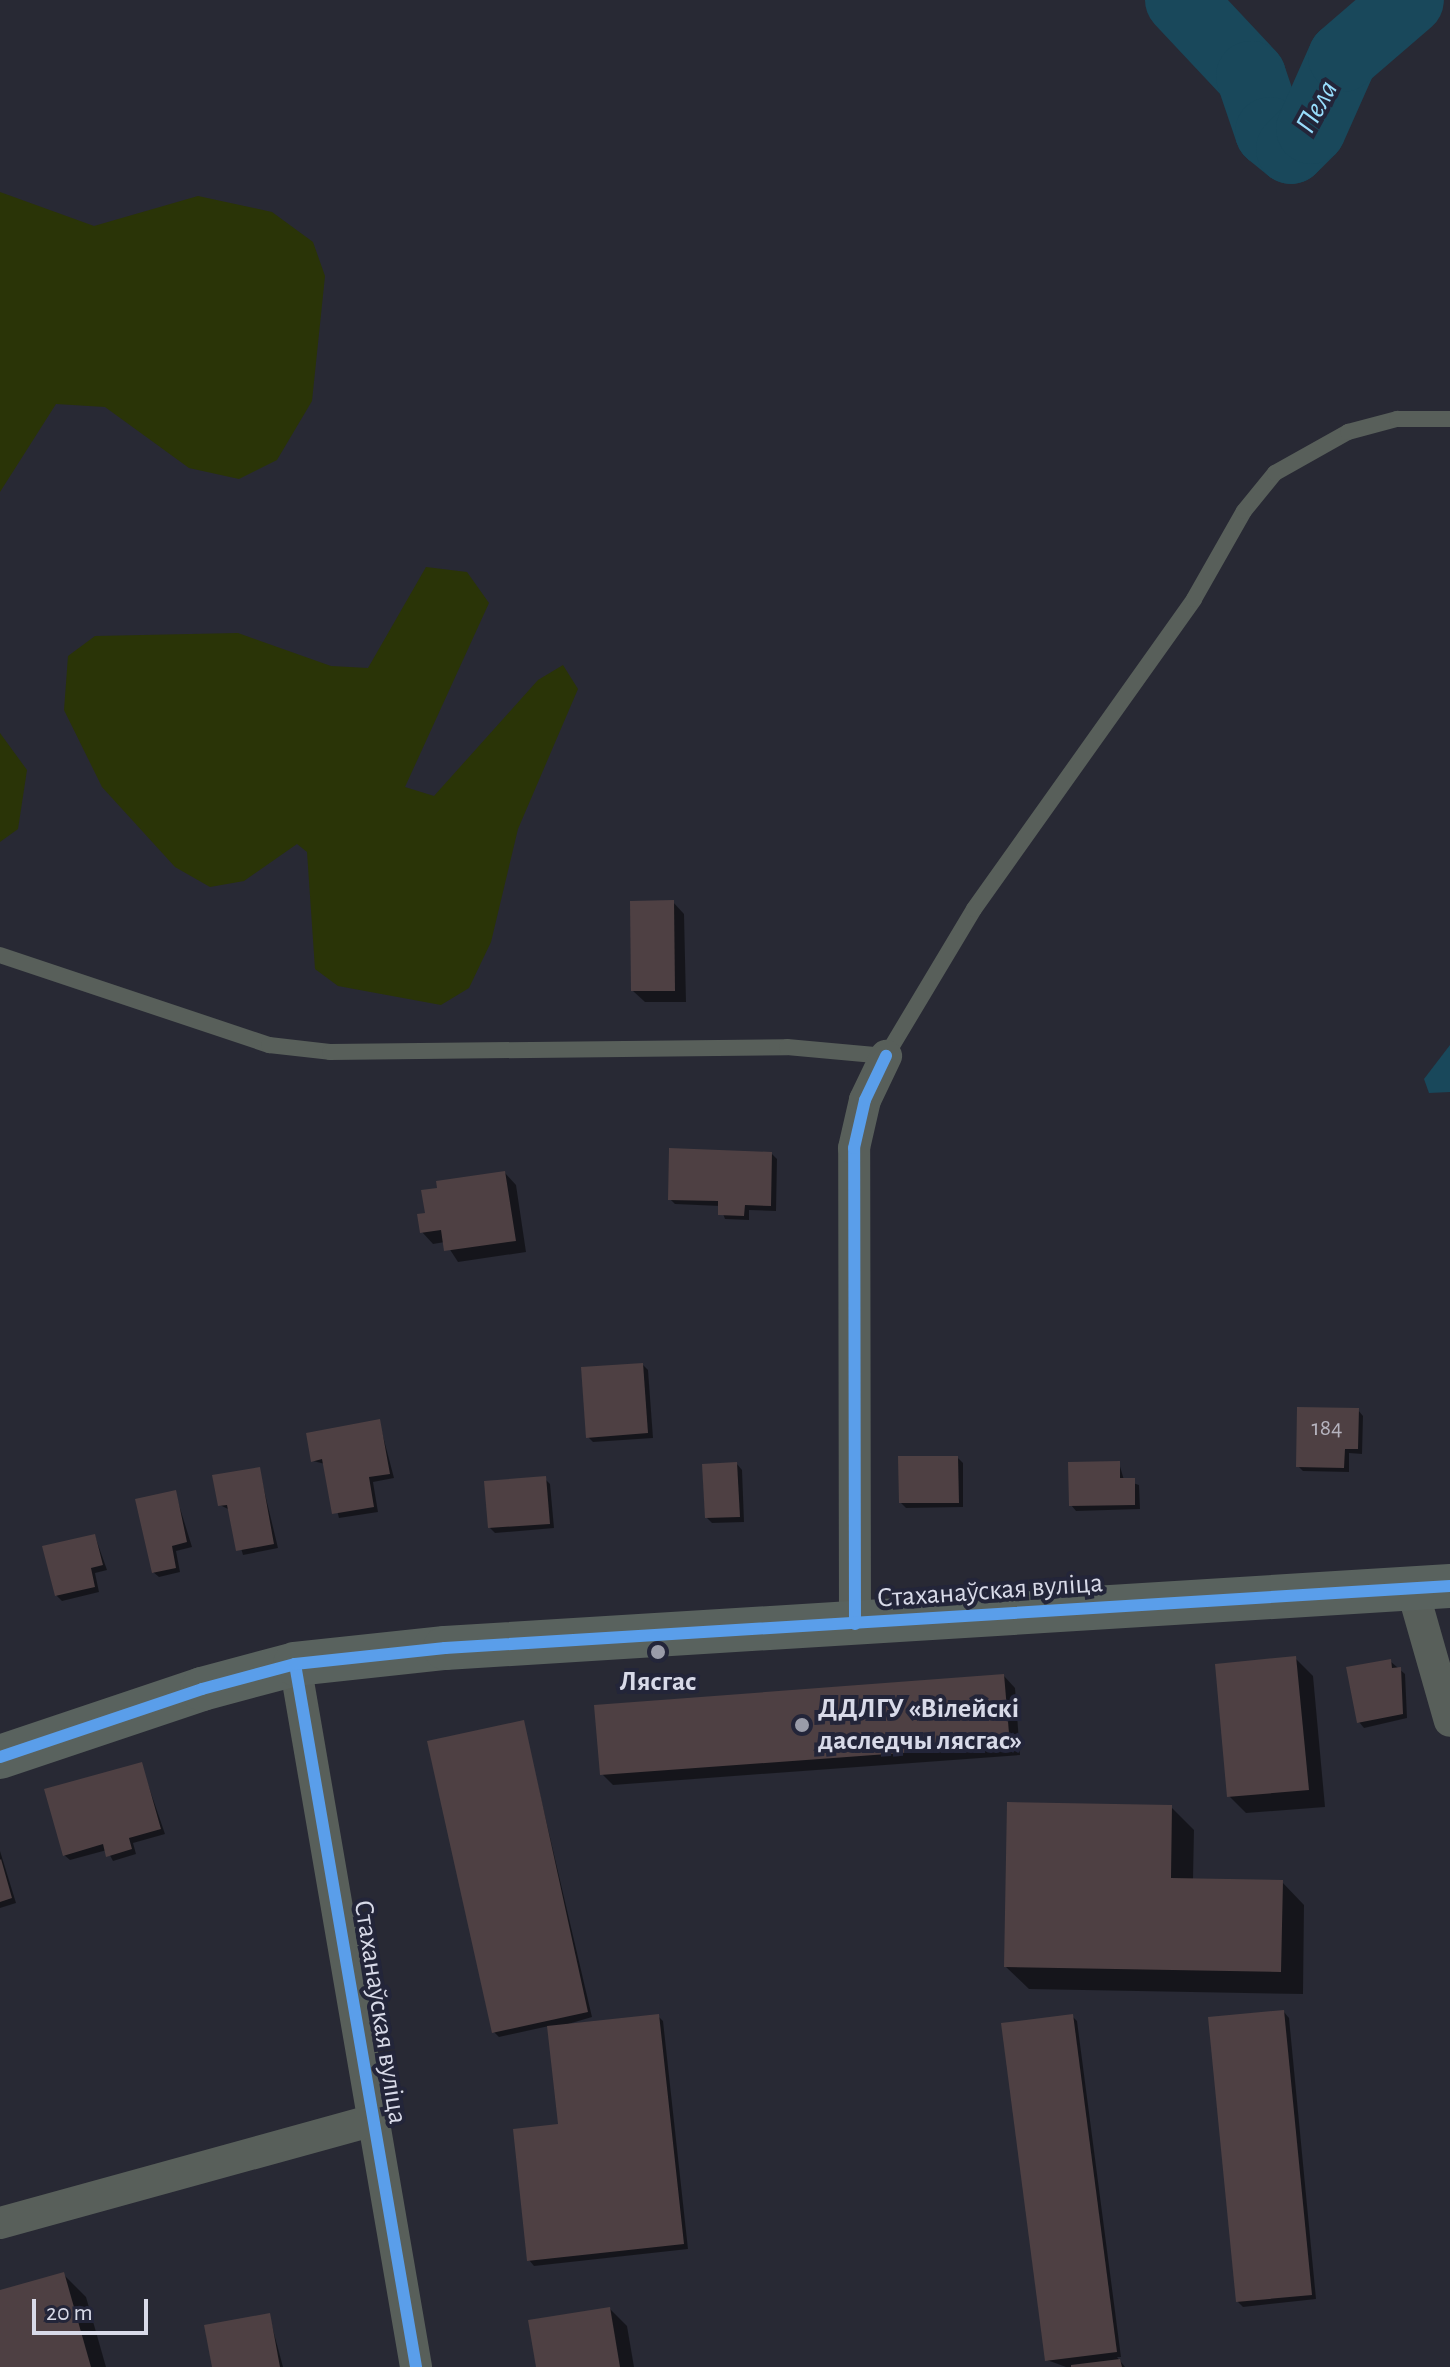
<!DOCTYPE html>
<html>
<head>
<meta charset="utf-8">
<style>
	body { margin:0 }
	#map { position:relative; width:1450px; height:2367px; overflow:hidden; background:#282934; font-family:"Alegreya Sans",sans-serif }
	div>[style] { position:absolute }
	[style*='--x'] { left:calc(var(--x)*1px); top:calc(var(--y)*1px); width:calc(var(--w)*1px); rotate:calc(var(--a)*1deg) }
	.green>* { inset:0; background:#2a3407 }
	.water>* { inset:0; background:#19485b }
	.shadow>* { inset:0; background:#0007 }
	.river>* { height:70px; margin:-35px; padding:0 35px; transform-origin:35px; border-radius:35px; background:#19485b }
	.building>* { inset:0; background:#4e4043 }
	.lane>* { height:16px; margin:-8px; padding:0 8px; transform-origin:8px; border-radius:8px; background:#585f5a }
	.street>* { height:32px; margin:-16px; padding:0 16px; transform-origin:16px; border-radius:16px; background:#585f5a }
	.secondary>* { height:44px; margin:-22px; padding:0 22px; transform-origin:22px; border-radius:22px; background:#59625e }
	.cycleway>* { height:12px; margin:-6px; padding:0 6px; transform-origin:6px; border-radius:6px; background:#5a9eea }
	.dots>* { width:22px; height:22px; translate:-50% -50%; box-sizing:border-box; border:4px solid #232539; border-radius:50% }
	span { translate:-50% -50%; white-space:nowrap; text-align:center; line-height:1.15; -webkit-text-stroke:8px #232539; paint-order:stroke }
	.number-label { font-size:24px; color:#b6b4bf }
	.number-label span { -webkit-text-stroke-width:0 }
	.street-label { font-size:28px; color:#d8dae8 }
	.poi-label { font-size:28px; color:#d8dae8; font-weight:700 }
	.left { translate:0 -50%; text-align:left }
	.water-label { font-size:30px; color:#98ddfc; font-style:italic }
	.scale { position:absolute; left:32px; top:2299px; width:116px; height:36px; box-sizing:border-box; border:4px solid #d8dae8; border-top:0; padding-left:10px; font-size:24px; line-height:28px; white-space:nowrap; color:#d8dae8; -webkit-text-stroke:6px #232539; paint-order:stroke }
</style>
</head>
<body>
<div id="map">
	<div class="green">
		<div style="clip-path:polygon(0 192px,94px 226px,198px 196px,272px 212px,313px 242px,325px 276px,312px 401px,277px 460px,239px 479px,189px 468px,105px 407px,56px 404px,0 492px)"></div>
		<div style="clip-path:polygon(426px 567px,467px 572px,489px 603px,405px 787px,434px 796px,538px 680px,563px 665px,578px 689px,518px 829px,491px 942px,469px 988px,441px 1005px,338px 986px,315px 969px,307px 852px,297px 844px,244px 881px,210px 887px,175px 867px,102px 787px,64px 710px,68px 656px,95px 636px,238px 633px,331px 666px,368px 668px)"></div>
		<div style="clip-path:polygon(0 733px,27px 770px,18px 829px,0 842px)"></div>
	</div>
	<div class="water">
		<div style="clip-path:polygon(1450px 1045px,1450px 1092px,1429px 1093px,1424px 1079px)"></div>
	</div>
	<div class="shadow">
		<div style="clip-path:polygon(673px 902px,684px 914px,686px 1002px,645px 1002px,633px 991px)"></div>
		<div style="clip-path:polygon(772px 1154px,777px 1159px,776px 1211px,749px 1210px,749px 1220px,725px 1219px,720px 1206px,675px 1204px,670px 1199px)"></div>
		<div style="clip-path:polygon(505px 1173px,516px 1185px,526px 1252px,458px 1262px,445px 1242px,433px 1244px,422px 1232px,427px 1215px)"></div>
		<div style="clip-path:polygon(643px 1365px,648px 1370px,653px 1438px,593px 1442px,588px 1437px)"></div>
		<div style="clip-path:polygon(1358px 1410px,1363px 1416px,1362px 1454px,1349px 1453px,1349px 1472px,1303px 1471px,1298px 1466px)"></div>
		<div style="clip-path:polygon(379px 1421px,394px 1478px,373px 1482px,378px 1512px,339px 1518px,325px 1464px,313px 1461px)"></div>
		<div style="clip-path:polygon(958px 1458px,963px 1463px,963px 1507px,906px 1508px,901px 1503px)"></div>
		<div style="clip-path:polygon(1119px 1463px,1124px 1480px,1139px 1485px,1140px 1509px,1076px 1511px,1071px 1505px)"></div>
		<div style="clip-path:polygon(737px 1464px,742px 1470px,744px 1522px,712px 1523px,706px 1517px)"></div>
		<div style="clip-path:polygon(259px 1469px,278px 1548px,243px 1555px,230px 1510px,220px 1505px)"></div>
		<div style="clip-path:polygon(545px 1479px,550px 1484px,554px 1528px,495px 1533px,490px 1528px)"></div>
		<div style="clip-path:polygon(175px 1492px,192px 1547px,176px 1551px,180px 1572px,159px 1577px,153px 1572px)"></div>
		<div style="clip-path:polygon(95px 1536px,107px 1570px,95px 1573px,99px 1592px,62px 1601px,56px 1595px)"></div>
		<div style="clip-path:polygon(1295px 1658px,1313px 1676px,1325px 1807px,1246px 1813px,1229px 1796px)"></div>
		<div style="clip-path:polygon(1390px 1661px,1405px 1674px,1407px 1718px,1364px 1728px,1359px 1722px)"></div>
		<div style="clip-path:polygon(1004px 1676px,1015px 1688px,1020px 1755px,613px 1785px,602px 1774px)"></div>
		<div style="clip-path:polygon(523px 1722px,592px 2017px,558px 2027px,658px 2016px,663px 2021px,688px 2249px,534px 2266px,529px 2260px,560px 2126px,549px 2026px,499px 2037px,494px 2032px)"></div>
		<div style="clip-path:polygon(141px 1764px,165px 1834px,133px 1843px,136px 1854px,113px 1861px,107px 1850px,70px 1860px,64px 1855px)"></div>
		<div style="clip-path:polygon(1171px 1807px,1194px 1830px,1193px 1880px,1282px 1882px,1304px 1905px,1303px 1994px,1029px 1989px,1006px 1967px)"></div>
		<div style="clip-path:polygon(0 1851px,16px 1903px,0 1908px)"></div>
		<div style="clip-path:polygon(1284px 2012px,1289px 2018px,1316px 2299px,1243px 2307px,1238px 2302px)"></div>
		<div style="clip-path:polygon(1072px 2016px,1077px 2021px,1121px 2357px,1117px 2357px,1125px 2367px,1066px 2367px,1047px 2360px)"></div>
		<div style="clip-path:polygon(63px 2274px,86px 2297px,106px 2367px,0 2367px,0 2293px)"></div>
		<div style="clip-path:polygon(610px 2309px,627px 2326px,634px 2367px,538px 2367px)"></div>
		<div style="clip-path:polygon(269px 2315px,283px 2367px,214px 2367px)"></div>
	</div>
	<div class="river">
		<div style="--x:1180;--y:0;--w:104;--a:46.9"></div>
		<div style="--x:1251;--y:76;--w:59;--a:71.3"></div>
		<div style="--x:1270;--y:132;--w:27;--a:39"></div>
		<div style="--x:1291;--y:149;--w:28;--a:-45"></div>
		<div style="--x:1311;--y:129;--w:79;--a:-66"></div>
		<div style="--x:1343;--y:57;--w:87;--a:-40.8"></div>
	</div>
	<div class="building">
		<div style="clip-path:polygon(674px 900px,675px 991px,631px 991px,630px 901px)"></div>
		<div style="clip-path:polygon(669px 1148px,772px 1152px,771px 1206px,745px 1205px,744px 1216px,718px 1215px,718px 1201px,668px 1200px)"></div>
		<div style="clip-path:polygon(505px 1171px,516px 1241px,444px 1251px,441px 1230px,420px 1233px,417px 1214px,425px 1213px,421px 1190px,437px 1188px,436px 1181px)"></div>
		<div style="clip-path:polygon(643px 1363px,648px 1433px,586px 1438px,581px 1367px)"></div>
		<div style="clip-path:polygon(1297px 1407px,1359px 1408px,1358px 1449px,1345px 1449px,1344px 1468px,1296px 1467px)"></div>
		<div style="clip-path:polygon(380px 1419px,390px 1474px,369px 1477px,374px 1507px,332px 1514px,322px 1459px,311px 1462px,306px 1433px)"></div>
		<div style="clip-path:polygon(898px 1456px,958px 1456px,959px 1503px,899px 1503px)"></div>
		<div style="clip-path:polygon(1120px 1461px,1120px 1478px,1135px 1478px,1135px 1505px,1069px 1506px,1068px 1462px)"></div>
		<div style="clip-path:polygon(737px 1462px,740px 1517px,705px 1518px,702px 1464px)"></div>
		<div style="clip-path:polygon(260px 1467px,274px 1544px,236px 1551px,227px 1505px,218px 1506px,212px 1475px)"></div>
		<div style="clip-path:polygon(546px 1476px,550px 1524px,488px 1528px,484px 1481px)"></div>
		<div style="clip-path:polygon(176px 1490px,187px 1542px,172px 1546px,176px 1568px,152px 1573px,135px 1499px)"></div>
		<div style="clip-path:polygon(95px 1534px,103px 1565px,91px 1568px,95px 1587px,55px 1596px,42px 1546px)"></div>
		<div style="clip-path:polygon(1296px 1656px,1309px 1790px,1227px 1797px,1215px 1664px)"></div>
		<div style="clip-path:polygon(1391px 1659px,1392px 1668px,1401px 1667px,1403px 1714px,1357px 1723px,1346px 1667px)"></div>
		<div style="clip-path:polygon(1004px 1674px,1010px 1745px,600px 1775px,594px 1705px)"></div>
		<div style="clip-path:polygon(524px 1720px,588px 2012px,492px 2033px,427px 1741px)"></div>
		<div style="clip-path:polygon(142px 1762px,161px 1829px,129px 1838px,132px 1849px,106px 1857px,103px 1844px,63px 1856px,44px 1789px)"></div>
		<div style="clip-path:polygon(1007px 1802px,1172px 1805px,1171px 1878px,1283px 1880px,1281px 1972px,1004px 1967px)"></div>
		<div style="clip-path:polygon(1px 1859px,12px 1898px,0 1902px,0 1860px)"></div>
		<div style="clip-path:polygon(1284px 2010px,1312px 2295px,1236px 2302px,1208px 2017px)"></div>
		<div style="clip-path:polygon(659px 2014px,684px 2244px,527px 2261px,513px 2129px,558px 2124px,547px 2026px)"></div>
		<div style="clip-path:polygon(1073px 2014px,1117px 2352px,1045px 2361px,1001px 2023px)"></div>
		<div style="clip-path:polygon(64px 2272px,91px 2367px,0 2367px,0 2290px)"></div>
		<div style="clip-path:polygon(610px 2307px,620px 2367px,536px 2367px,528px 2320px)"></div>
		<div style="clip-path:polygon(270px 2313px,280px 2367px,212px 2367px,204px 2325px)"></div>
		<div style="clip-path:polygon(1120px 2359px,1122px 2367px,1071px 2367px,1071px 2365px)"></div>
	</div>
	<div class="lane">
		<div style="--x:0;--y:955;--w:284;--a:18.5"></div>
		<div style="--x:269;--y:1045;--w:61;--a:6.5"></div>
		<div style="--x:330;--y:1052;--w:457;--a:-0.6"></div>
		<div style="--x:787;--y:1047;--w:99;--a:5.2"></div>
		<div style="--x:886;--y:1056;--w:171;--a:-59.1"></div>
		<div style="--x:974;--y:909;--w:380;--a:-54.6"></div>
		<div style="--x:1194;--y:599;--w:101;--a:-60.4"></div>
		<div style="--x:1244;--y:511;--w:49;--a:-50.8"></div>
		<div style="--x:1275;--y:473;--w:84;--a:-29.3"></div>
		<div style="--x:1348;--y:432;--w:51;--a:-14.9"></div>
		<div style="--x:1397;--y:419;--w:53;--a:0"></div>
	</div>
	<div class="street">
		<div style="--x:1412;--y:1588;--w:138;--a:74.1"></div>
		<div style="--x:855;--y:1624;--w:476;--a:-90.1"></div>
		<div style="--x:854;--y:1148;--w:49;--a:-77.1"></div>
		<div style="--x:865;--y:1100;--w:49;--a:-64.5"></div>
		<div style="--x:295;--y:1664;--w:713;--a:80.23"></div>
		<div style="--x:0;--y:2223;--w:387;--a:-15.4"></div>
	</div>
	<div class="secondary">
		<div style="--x:0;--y:1757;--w:213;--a:-18.6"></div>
		<div style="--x:202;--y:1689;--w:96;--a:-15"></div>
		<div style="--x:295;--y:1664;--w:151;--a:-6.1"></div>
		<div style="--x:445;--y:1648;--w:1007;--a:-3.53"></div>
	</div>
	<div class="cycleway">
		<div style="--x:855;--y:1624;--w:476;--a:-90.1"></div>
		<div style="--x:854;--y:1148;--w:49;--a:-77.1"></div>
		<div style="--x:865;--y:1100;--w:49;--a:-64.5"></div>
		<div style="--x:295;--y:1664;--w:713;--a:80.23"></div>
		<div style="--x:0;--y:1757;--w:213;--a:-18.6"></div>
		<div style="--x:202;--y:1689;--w:96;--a:-15"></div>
		<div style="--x:295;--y:1664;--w:151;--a:-6.1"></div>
		<div style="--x:445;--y:1648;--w:1007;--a:-3.53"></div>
	</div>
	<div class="dots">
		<div style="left:658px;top:1652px;background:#9a9ca9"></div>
		<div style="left:802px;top:1725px;background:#9a9ca9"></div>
	</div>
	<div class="number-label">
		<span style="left:1327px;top:1429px">184</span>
	</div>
	<div class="street-label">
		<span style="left:990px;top:1591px;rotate:-4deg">Стаханаўская вуліца</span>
		<span style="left:380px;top:2012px;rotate:81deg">Стаханаўская вуліца</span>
	</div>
	<div class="poi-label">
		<span style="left:658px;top:1682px">Лясгас</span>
		<span class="left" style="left:818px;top:1725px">ДДЛГУ «Вілейскі<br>даследчы лясгас»</span>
	</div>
	<div class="water-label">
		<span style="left:1317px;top:107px;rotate:-61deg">Пела</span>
	</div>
	<div class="scale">20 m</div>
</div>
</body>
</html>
